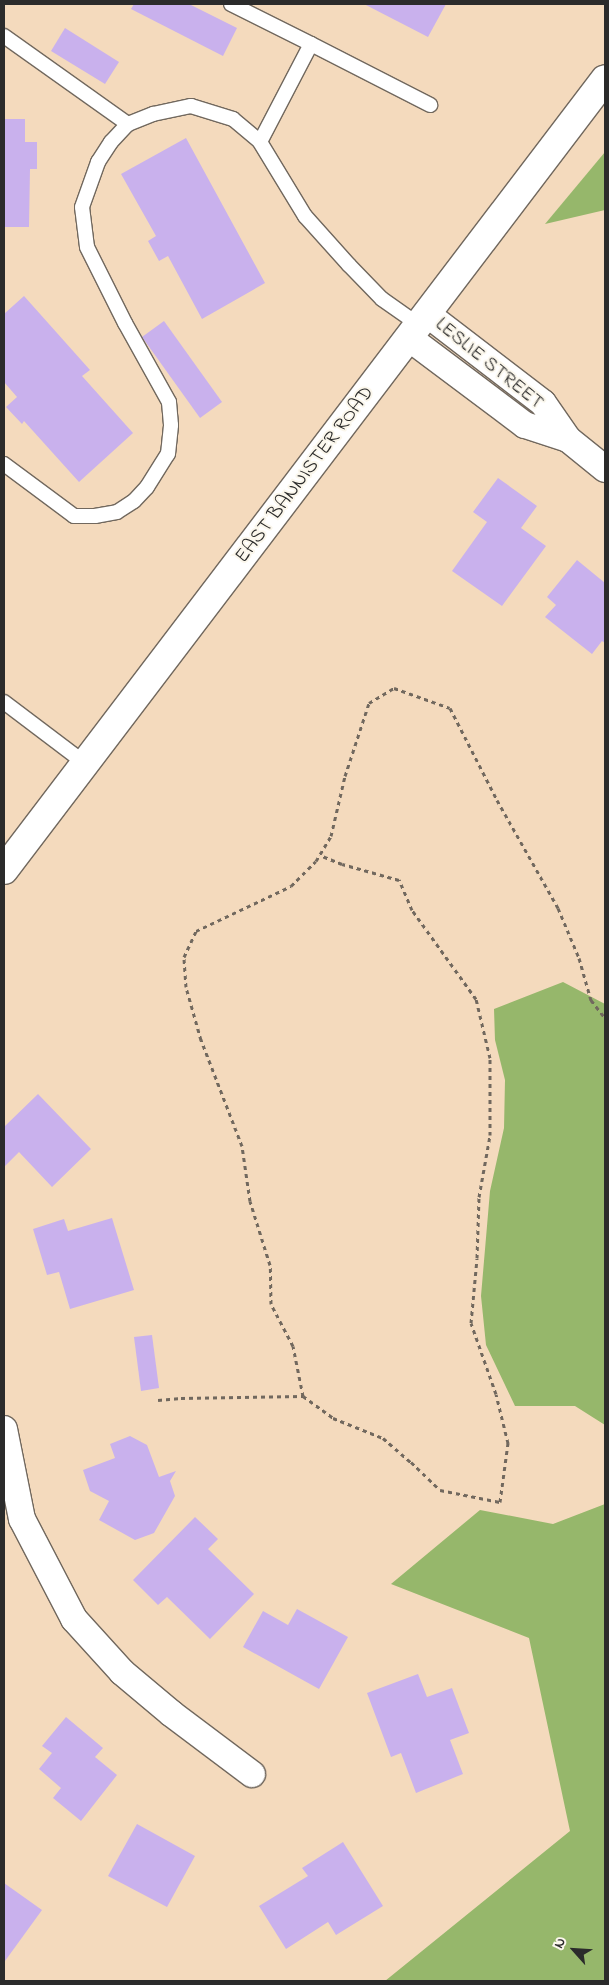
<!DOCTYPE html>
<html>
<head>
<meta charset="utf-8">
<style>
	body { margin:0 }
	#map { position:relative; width:609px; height:1985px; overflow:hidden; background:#f4dabd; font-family:"Indie Flower",sans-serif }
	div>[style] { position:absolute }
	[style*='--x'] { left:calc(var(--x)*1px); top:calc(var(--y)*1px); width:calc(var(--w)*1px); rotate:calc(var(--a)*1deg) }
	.forest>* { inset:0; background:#96b76b }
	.building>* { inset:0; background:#c9b1ed }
	.path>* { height:3px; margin-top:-1.5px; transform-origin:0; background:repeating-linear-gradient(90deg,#71685e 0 4px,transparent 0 8px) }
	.roads { filter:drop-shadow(1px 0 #71685e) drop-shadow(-1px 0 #71685e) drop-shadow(0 1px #71685e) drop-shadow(0 -1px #71685e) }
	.service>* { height:14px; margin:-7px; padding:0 7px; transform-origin:7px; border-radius:7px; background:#fff }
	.minor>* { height:26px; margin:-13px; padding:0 13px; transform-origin:13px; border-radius:13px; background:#fff }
	.primary>* { height:28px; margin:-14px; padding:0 14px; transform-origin:14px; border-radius:14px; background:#fff }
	span { translate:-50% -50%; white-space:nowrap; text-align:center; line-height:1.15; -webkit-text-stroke:4px #fbf7ec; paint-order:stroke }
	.street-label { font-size:20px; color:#2b2b2b }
	.frame { position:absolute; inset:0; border:5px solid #2b2b2b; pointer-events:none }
	.north { position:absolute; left:549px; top:1925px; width:50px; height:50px; -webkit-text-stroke:4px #fbf7ec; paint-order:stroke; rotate:296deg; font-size:14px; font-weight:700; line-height:20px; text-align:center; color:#2b2b2b }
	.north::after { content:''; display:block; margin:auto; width:18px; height:22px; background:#2b2b2b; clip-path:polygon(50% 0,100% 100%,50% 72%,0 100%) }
</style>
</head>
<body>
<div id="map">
	<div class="forest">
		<div style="clip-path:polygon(605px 152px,605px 210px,545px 224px)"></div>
		<div style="clip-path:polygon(563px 982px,605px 1004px,605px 1425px,575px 1406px,515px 1406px,486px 1345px,481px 1296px,490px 1191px,504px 1128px,505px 1080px,495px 1040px,494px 1009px)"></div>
		<div style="clip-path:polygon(605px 1504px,605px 1981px,385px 1981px,570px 1831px,529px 1638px,391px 1584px,480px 1510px,553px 1524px)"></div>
	</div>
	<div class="building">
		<div style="clip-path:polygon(134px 4px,189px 4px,237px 28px,223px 56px,131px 9px)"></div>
		<div style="clip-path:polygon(364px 4px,446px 4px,428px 37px)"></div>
		<div style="clip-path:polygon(65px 28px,119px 62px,105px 84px,51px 51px)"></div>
		<div style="clip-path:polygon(4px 119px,25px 119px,25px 142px,37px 142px,37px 169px,30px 169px,29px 227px,4px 227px)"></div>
		<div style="clip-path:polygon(186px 138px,265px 283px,202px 319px,168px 256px,159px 261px,148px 241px,156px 236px,121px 174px)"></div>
		<div style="clip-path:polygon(24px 296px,90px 370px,82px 376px,133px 433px,79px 482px,24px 421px,22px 424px,6px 407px,17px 397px,4px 382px,4px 314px)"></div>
		<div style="clip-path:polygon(164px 321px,222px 402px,200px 418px,142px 337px)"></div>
		<div style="clip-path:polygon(498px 478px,537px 506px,521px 528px,546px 546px,502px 606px,452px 571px,487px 522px,473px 512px)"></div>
		<div style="clip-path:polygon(577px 560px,605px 583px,605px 643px,602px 641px,592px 654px,545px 617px,556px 605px,547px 597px)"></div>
		<div style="clip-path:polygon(38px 1094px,91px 1149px,52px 1187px,19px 1152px,4px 1167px,4px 1127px)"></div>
		<div style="clip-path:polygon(112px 1218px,134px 1290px,70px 1309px,59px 1272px,47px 1275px,33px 1229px,64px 1219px,68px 1231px)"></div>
		<div style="clip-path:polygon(152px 1335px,159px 1388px,141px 1391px,134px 1337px)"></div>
		<div style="clip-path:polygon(130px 1436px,147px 1445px,159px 1477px,176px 1471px,170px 1481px,175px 1496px,154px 1533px,135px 1540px,99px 1520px,109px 1501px,90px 1491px,83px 1470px,115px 1458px,110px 1444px)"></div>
		<div style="clip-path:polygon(195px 1517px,218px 1539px,208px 1549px,254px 1594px,210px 1639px,167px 1597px,158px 1605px,133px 1580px)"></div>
		<div style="clip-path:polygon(297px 1609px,348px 1637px,319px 1689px,243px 1647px,263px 1611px,288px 1625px)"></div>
		<div style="clip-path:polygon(418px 1674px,427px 1697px,452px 1688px,469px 1733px,450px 1740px,463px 1774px,416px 1793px,401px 1753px,391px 1757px,367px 1693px)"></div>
		<div style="clip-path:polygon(66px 1717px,103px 1748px,95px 1757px,117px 1775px,81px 1821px,53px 1798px,61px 1788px,39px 1769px,52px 1753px,42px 1746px)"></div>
		<div style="clip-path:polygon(137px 1824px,195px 1856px,167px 1907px,108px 1876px)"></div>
		<div style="clip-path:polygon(343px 1842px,383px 1906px,336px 1935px,328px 1922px,286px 1949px,259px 1906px,308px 1876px,302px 1868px)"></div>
		<div style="clip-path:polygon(4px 1883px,42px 1910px,5px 1961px,4px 1959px)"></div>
	</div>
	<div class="path">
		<div style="--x:303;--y:1396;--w:37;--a:36"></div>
		<div style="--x:333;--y:1418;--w:54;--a:21.8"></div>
		<div style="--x:383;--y:1438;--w:37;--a:41"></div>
		<div style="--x:411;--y:1462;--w:40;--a:44"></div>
		<div style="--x:440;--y:1490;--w:61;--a:11.3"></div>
		<div style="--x:500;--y:1502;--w:60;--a:-82.3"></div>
		<div style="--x:508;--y:1443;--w:50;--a:-103.8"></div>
		<div style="--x:496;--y:1394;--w:75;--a:-109.4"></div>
		<div style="--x:471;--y:1323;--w:65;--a:-84.7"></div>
		<div style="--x:477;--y:1258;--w:61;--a:-88.1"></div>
		<div style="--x:479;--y:1197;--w:63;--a:-79.9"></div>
		<div style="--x:490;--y:1135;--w:77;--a:-90"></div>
		<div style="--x:490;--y:1058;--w:61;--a:-103.3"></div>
		<div style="--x:476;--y:999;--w:110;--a:-125.7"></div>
		<div style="--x:412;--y:910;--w:33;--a:-113"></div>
		<div style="--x:399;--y:880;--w:59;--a:-164.3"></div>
		<div style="--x:342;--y:864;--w:24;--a:-158"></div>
		<div style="--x:158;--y:1400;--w:23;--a:-5"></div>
		<div style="--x:181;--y:1398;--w:122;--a:-0.9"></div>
		<div style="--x:303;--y:1396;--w:51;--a:-101.3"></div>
		<div style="--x:293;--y:1346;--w:47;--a:-117.6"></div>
		<div style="--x:271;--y:1304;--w:39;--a:-91"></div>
		<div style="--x:270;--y:1265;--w:67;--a:-107.4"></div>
		<div style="--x:250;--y:1201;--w:56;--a:-98.3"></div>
		<div style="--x:242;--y:1146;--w:114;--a:-111.1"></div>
		<div style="--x:201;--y:1040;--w:55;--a:-105.8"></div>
		<div style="--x:186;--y:987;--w:30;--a:-94"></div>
		<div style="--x:184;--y:957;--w:29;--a:-65"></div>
		<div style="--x:196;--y:931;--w:105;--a:-25.3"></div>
		<div style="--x:291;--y:886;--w:35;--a:-45"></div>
		<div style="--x:316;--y:861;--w:29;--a:-59"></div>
		<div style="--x:331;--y:836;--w:62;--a:-76.9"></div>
		<div style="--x:345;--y:776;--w:77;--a:-71.8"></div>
		<div style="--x:369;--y:703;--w:29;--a:-31"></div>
		<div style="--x:394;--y:688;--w:59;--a:19.7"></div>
		<div style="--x:450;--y:708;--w:103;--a:62.9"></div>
		<div style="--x:497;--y:800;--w:124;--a:60.5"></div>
		<div style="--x:558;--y:908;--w:54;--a:67.2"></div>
		<div style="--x:579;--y:958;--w:44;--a:74.1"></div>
		<div style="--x:591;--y:1000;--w:23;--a:52"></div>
	</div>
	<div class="roads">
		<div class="service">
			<div style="--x:231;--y:4;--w:89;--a:26.6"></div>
			<div style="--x:311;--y:44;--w:110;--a:117.5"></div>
			<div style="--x:4;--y:36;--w:152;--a:35.4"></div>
			<div style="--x:311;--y:44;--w:134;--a:27.1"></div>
			<div style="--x:4;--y:464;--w:87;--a:36.6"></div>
			<div style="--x:74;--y:516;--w:21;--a:0"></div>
			<div style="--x:95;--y:516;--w:22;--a:-10"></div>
			<div style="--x:117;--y:512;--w:20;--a:-33"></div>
			<div style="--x:134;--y:501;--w:19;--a:-47"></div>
			<div style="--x:147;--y:487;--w:39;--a:-58"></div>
			<div style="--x:168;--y:454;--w:29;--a:-84"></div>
			<div style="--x:171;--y:425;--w:23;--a:-95"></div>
			<div style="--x:169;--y:402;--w:90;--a:-119.1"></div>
			<div style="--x:125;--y:323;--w:85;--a:-116.6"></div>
			<div style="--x:87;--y:247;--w:40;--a:-97.1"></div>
			<div style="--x:82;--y:207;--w:48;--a:-70.4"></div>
			<div style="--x:98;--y:162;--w:24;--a:-57"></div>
			<div style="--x:111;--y:142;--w:25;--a:-47"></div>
			<div style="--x:128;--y:124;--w:27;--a:-22"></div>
			<div style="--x:153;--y:114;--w:39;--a:-12"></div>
			<div style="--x:191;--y:106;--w:44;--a:17.2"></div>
			<div style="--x:233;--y:119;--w:35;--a:40"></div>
			<div style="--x:260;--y:142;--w:87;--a:58.7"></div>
			<div style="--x:305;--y:216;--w:66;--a:48.1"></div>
			<div style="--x:349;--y:265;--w:47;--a:45.9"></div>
			<div style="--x:382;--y:299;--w:45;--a:35.1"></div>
			<div style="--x:4;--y:702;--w:103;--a:37.1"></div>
		</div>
		<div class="minor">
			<div style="--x:427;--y:314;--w:146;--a:37.5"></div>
			<div style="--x:543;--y:403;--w:44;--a:55.2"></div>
			<div style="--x:568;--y:439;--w:48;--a:39"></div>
			<div style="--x:409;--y:338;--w:145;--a:36.9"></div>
			<div style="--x:525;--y:425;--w:45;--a:18"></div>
			<div style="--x:4;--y:1429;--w:92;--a:78.7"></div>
			<div style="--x:22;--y:1519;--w:113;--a:62.5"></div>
			<div style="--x:74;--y:1619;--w:72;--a:47.8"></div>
			<div style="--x:122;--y:1672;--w:65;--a:40"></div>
			<div style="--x:172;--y:1714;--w:100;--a:36.9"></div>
		</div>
		<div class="primary">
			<div style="--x:4;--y:870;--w:993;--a:-52.77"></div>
		</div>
	</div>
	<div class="street-label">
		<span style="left:489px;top:364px;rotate:39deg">LESLIE STREET</span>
		<span style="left:305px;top:475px;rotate:-53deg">EAST BANNISTER ROAD</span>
	</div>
	<div class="frame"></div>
	<div class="north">N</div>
</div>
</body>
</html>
